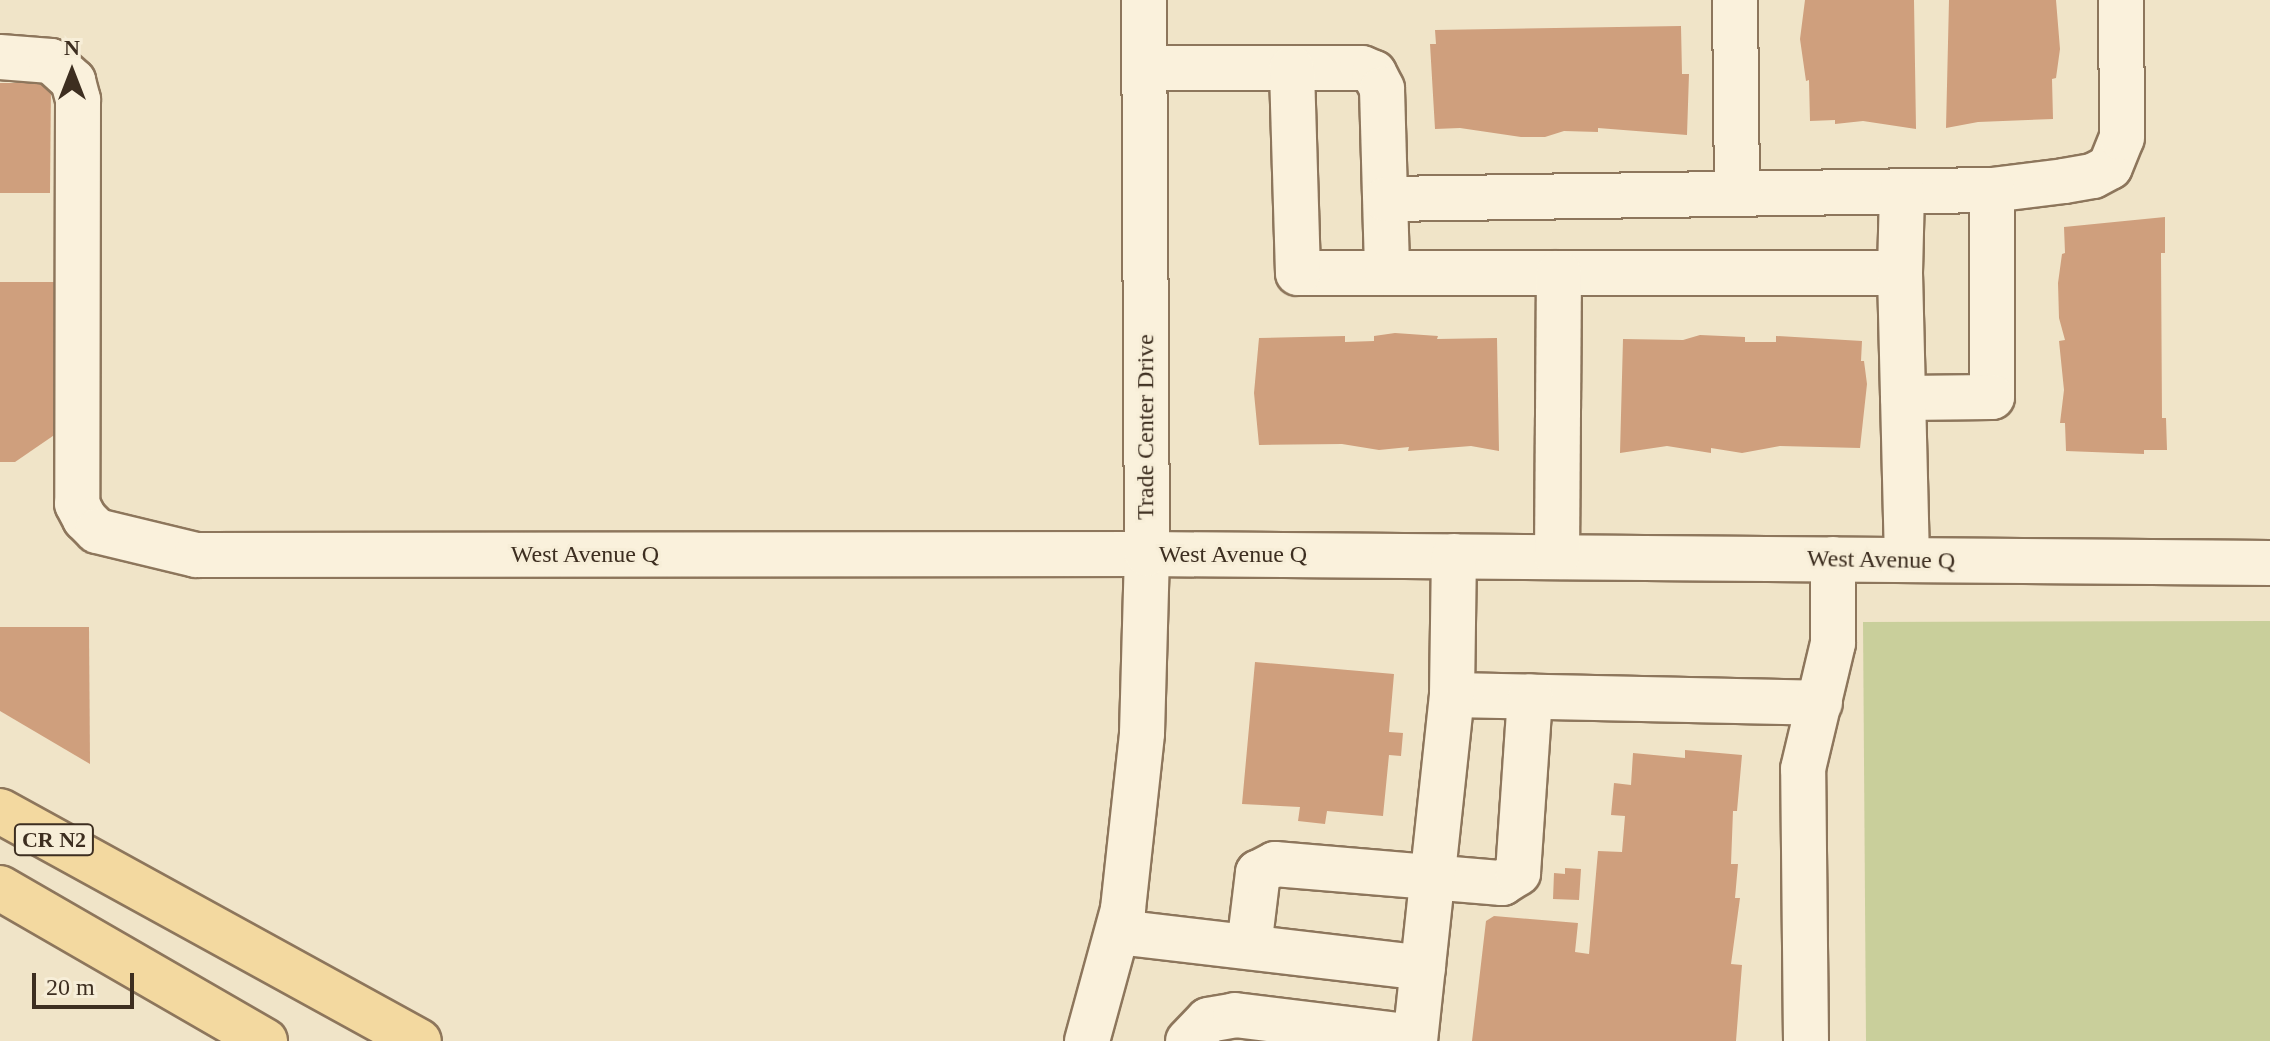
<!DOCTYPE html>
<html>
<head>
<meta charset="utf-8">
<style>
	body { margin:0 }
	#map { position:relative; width:2270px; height:1041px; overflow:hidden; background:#f0e4c8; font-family:"Times New Roman",serif }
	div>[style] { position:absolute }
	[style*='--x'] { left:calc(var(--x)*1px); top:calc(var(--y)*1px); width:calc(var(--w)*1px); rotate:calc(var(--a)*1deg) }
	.green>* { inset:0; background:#c9cf9b }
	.building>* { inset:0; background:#cf9f7d }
	.roads { filter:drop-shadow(2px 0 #8d765c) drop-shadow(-2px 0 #8d765c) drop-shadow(0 2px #8d765c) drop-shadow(0 -2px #8d765c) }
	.minor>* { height:44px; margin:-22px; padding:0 22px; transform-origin:22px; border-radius:22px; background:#faf1dc }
	.major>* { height:44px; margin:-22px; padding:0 22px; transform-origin:22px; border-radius:22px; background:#f3d9a0 }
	span { translate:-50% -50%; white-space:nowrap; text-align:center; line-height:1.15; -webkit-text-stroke:6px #f7eed8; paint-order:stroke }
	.shield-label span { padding:2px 6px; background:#f7eed8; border:2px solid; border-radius:6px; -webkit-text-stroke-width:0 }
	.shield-label { font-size:22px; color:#3d2e20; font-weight:700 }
	.street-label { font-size:24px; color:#3d2e20 }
	.north { position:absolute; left:32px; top:32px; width:80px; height:80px; -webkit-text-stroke:6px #f7eed8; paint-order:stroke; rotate:0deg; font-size:22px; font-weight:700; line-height:32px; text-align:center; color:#3d2e20 }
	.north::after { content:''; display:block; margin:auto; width:28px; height:36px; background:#3d2e20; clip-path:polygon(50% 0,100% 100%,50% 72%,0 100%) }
	.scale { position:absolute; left:32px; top:973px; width:102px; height:36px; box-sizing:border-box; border:4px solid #3d2e20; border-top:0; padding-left:10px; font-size:24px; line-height:28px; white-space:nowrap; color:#3d2e20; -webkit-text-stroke:6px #f7eed8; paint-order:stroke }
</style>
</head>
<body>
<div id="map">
	<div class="green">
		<div style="clip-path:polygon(2270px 621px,2270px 1041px,1866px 1041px,1863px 622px)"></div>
	</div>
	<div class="building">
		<div style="clip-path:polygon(1805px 0,1914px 0,1916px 129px,1863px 121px,1835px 124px,1835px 120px,1810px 121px,1809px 80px,1806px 81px,1800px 39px)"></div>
		<div style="clip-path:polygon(1949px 0,2056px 0,2060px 49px,2056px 78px,2052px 79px,2053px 119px,1978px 122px,1946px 128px)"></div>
		<div style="clip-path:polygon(1681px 26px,1682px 74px,1689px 74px,1687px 135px,1598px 128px,1598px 132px,1564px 131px,1545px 137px,1521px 137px,1460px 128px,1435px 129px,1430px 44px,1436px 44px,1435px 30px)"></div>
		<div style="clip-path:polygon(0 83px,51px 83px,50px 193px,0 193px)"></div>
		<div style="clip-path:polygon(2165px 217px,2165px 253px,2161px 253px,2162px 418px,2166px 418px,2167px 450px,2144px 450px,2144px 454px,2066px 451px,2065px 423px,2060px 423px,2064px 390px,2059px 341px,2065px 340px,2059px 318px,2058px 283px,2062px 254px,2065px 253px,2064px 227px)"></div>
		<div style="clip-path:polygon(0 282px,65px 282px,66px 427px,15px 462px,0 462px)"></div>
		<div style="clip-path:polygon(1395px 333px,1438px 336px,1437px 339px,1497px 338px,1499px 451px,1471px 446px,1408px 451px,1409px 447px,1379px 450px,1342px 444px,1259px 445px,1254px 393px,1259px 338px,1345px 336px,1345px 342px,1374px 341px,1374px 336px)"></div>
		<div style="clip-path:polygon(1700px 335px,1745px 337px,1745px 342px,1776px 342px,1776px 336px,1862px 341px,1861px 361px,1864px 361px,1867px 384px,1860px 448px,1780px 446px,1742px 453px,1711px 448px,1711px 453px,1667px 446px,1620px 453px,1623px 339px,1683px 340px)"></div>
		<div style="clip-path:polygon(0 627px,89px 627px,90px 764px,0 711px)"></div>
		<div style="clip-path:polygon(1255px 662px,1394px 674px,1389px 732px,1403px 733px,1401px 756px,1389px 755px,1383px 816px,1327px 811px,1325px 824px,1298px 821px,1300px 807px,1242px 804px)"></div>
		<div style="clip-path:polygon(1685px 750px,1742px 755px,1737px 811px,1733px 811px,1731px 864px,1738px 864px,1735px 898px,1740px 898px,1731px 964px,1742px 965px,1736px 1041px,1472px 1041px,1486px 921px,1494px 916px,1578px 923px,1575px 952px,1589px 954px,1598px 851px,1622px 852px,1625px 816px,1611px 815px,1614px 783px,1631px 785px,1633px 753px,1685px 758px)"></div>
		<div style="clip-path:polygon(1565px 868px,1581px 869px,1579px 900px,1553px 899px,1554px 873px,1565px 874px)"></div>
	</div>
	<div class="roads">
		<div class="minor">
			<div style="--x:1735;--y:0;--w:194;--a:89.4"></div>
			<div style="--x:0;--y:57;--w:51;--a:4.5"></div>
			<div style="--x:51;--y:61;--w:30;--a:42"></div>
			<div style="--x:73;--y:81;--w:20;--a:75"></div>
			<div style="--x:78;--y:100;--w:404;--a:90.1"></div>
			<div style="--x:77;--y:504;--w:17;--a:62"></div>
			<div style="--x:85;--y:519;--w:17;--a:45"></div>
			<div style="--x:97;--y:531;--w:102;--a:13.6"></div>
			<div style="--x:196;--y:555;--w:951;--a:-0.06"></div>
			<div style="--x:1147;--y:554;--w:1123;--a:0.46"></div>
			<div style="--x:1144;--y:68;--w:218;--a:0"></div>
			<div style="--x:1362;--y:68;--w:13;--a:23"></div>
			<div style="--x:1374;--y:73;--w:18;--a:63"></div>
			<div style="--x:1382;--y:89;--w:184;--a:88.4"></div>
			<div style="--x:1387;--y:273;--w:89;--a:180"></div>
			<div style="--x:1298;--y:273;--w:205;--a:-91.7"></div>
			<div style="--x:1992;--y:190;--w:73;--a:-7.1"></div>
			<div style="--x:2064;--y:181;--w:29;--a:-10"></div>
			<div style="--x:2093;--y:176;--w:19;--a:-28"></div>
			<div style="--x:2110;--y:167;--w:31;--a:-68"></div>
			<div style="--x:2122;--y:138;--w:138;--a:-90.4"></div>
			<div style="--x:1386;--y:199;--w:606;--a:-0.85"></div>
			<div style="--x:1992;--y:190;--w:207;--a:90"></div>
			<div style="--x:1992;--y:397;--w:89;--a:179.4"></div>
			<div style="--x:1387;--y:273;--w:513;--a:0"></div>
			<div style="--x:1900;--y:273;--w:287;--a:88.6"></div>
			<div style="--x:1900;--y:273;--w:82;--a:-88.6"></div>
			<div style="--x:1557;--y:557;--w:284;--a:-89.6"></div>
			<div style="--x:1452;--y:695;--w:368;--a:1.2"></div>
			<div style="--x:1118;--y:932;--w:307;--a:6.7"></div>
			<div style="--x:1249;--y:947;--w:75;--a:-83.1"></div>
			<div style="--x:1258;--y:873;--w:19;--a:-28"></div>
			<div style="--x:1275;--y:864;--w:228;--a:4.8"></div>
			<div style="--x:1502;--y:883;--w:19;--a:-32"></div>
			<div style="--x:1518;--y:873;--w:177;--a:-86.1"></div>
			<div style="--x:1087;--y:1041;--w:137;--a:-74.7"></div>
			<div style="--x:1123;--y:909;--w:177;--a:-83.8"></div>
			<div style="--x:1142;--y:733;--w:179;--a:-88.4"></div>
			<div style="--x:1147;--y:554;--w:554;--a:-90.31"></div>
			<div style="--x:1188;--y:1041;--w:29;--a:-46"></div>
			<div style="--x:1208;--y:1020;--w:27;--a:-10"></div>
			<div style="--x:1235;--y:1015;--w:181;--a:7"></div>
			<div style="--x:1415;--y:1041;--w:348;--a:-83.9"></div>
			<div style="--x:1452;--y:695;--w:139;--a:-89.2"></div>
			<div style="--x:1806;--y:1041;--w:272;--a:-90.6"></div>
			<div style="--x:1803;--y:769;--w:130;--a:-76.6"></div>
			<div style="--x:1833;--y:643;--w:84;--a:-90"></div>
		</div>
		<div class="major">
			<div style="--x:0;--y:811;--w:478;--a:28.8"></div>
			<div style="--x:0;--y:888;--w:306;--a:30"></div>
		</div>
	</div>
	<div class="shield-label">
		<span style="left:54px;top:840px">CR N2</span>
	</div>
	<div class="street-label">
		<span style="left:1146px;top:427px;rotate:-90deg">Trade Center Drive</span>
		<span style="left:585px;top:555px">West Avenue Q</span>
		<span style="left:1233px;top:555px">West Avenue Q</span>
		<span style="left:1881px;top:560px;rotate:1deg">West Avenue Q</span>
	</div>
	<div class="north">N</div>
	<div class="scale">20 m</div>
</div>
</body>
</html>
